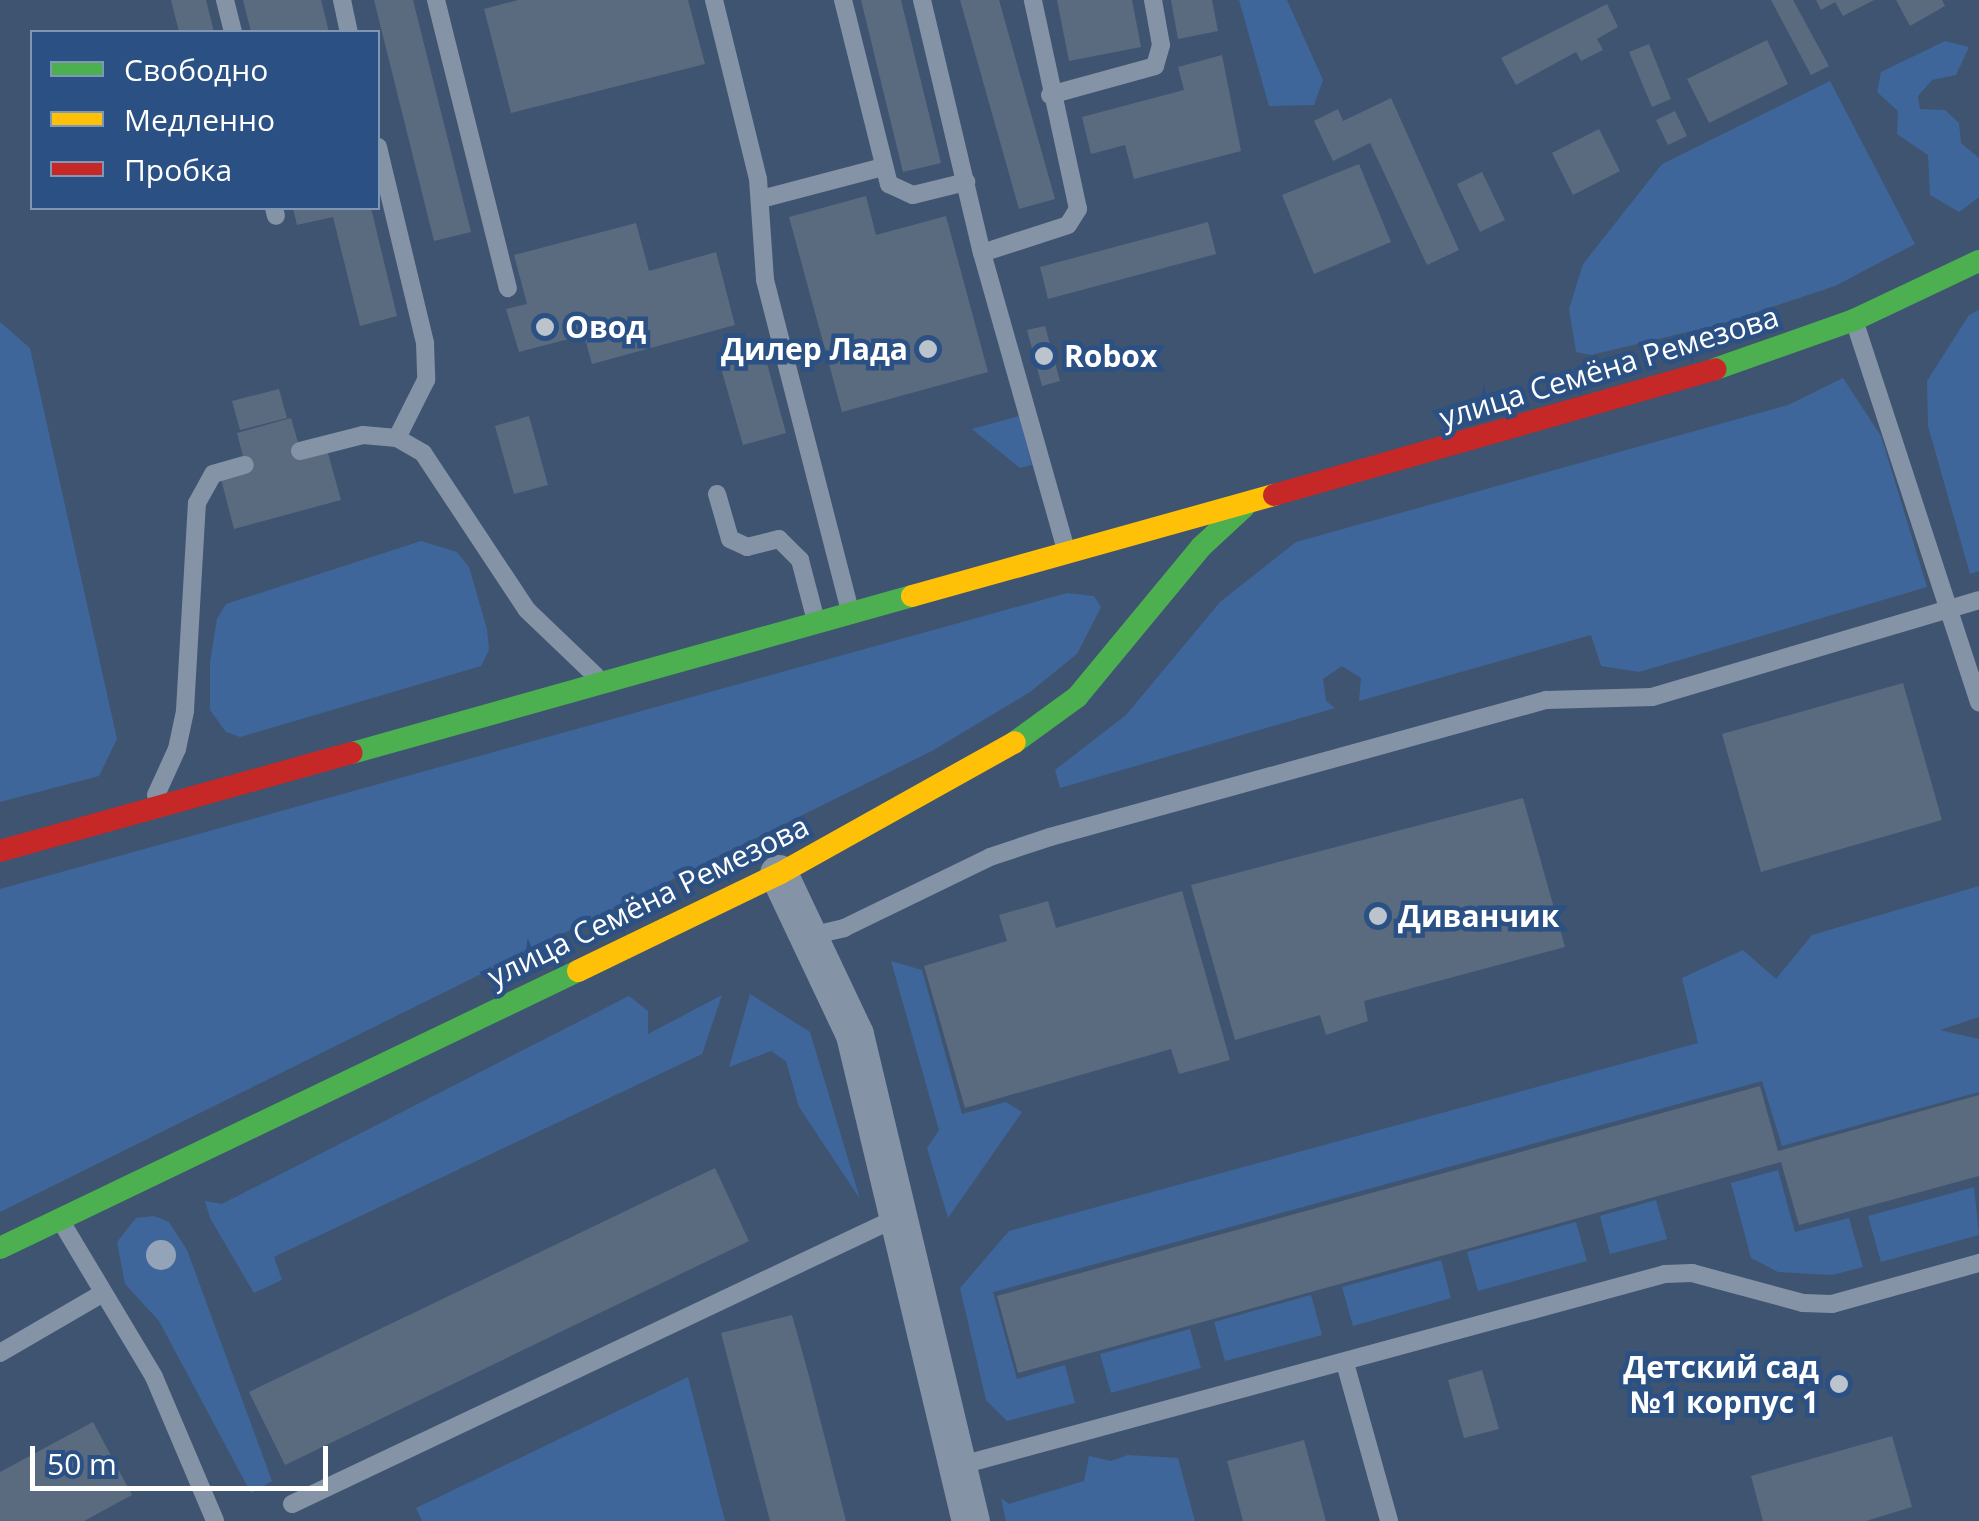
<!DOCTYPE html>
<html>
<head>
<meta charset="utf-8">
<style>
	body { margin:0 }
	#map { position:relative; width:1979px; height:1521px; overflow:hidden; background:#3e5470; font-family:"Open Sans",sans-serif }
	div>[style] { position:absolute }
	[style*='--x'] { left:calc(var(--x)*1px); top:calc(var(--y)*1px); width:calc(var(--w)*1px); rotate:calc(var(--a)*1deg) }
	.green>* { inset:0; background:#3f669a }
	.building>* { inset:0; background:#5a6b80 }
	.lane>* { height:18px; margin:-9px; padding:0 9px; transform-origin:9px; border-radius:9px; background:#8593a6 }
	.street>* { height:38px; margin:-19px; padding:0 19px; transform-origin:19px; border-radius:19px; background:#8593a6 }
	.fast>* { height:22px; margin:-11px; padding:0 11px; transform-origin:11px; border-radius:11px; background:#4caf50 }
	.slow>* { height:22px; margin:-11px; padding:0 11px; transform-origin:11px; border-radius:11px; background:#ffc107 }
	.jam>* { height:22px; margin:-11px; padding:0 11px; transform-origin:11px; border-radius:11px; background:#c62828 }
	.trees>* { width:30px; height:30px; margin:-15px; border-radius:50%; background:#93a4b9 }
	.dots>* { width:28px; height:28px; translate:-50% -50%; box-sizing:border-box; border:5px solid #2a5084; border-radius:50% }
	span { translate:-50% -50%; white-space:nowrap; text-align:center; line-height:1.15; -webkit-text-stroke:9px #2a5084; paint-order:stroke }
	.poi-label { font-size:30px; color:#fff; font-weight:700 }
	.left { translate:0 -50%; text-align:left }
	.right { translate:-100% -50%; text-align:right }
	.street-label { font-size:30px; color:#fff }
	.legend { position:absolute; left:30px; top:30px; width:350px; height:180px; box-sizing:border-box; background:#2a5084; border:2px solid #7f96b5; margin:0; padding:12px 18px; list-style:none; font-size:30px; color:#fff }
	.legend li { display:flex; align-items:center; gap:20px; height:50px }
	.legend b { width:50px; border:2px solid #7f96b5 }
	.scale { position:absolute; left:30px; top:1446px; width:298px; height:45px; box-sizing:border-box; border:5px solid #fff; border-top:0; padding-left:12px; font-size:30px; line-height:35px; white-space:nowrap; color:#fff; -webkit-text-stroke:8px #2a5084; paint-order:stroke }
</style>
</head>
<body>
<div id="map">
	<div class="green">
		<div style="clip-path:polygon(1239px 0,1287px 0,1323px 80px,1314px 105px,1269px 106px)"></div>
		<div style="clip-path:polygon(1945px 41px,1969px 47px,1956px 75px,1932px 80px,1918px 96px,1920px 109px,1945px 110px,1959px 123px,1961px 143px,1979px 158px,1979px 197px,1959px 212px,1930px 195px,1928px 155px,1897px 134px,1898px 111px,1877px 92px,1881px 72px)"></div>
		<div style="clip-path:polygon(1830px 81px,1915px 244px,1835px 286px,1721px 324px,1591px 355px,1576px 352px,1569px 309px,1583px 264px,1662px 164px)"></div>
		<div style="clip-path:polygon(1979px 310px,1979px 571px,1970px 574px,1928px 426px,1927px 381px,1969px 315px)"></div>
		<div style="clip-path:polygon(0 322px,30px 348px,117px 739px,99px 776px,0 802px)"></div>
		<div style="clip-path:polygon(1843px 378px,1881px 436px,1927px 587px,1639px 672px,1601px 666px,1591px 635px,1359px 701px,1361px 678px,1342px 666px,1323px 679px,1326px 701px,1335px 708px,1060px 788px,1055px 770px,1126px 715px,1220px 602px,1296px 542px,1788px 405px)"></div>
		<div style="clip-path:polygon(1019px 416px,1032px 465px,1020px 468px,972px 429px)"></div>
		<div style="clip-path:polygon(421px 541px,457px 552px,469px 567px,487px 629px,489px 650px,481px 666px,240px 737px,226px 732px,210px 710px,210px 662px,217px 619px,226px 604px)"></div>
		<div style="clip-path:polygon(1067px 593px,1094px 596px,1101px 607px,1077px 654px,1030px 692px,932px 751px,0 1212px,0 889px)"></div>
		<div style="clip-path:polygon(1979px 886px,1979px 1017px,1940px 1030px,1979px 1039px,1979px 1092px,1782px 1146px,1762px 1081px,993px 1292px,1017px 1379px,1065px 1365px,1075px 1403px,1007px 1421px,986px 1400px,960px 1288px,1009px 1231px,1698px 1043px,1682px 978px,1743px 950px,1776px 979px,1812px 935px)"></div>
		<div style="clip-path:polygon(891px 961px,922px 970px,962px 1114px,1006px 1102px,1022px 1112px,948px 1218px,927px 1148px,939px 1130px)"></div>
		<div style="clip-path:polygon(750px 994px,810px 1032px,860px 1199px,799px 1107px,786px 1061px,771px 1051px,729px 1067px)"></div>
		<div style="clip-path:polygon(722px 995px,702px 1054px,274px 1257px,282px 1280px,254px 1293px,210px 1218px,205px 1201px,222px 1204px,629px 996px,648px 1011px,648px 1034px)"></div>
		<div style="clip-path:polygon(1778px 1170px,1795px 1232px,1849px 1218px,1863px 1267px,1832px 1275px,1778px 1272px,1751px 1258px,1731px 1183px)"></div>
		<div style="clip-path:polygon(1974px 1187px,1979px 1235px,1881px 1262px,1868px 1216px)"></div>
		<div style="clip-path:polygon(1656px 1200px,1667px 1239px,1610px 1254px,1600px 1216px)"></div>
		<div style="clip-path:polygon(154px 1216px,169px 1222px,187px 1250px,272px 1481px,251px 1493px,159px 1321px,125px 1284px,117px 1242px,136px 1218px)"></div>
		<div style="clip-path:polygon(1576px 1222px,1587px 1261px,1478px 1291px,1467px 1252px)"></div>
		<div style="clip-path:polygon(1441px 1260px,1451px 1298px,1353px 1326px,1342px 1287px)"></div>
		<div style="clip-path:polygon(1311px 1295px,1322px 1335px,1225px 1361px,1214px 1322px)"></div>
		<div style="clip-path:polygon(1190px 1329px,1201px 1368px,1111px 1393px,1100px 1354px)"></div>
		<div style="clip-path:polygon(688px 1377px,725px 1521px,422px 1521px,416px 1508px)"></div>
		<div style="clip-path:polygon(1128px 1455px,1178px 1458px,1195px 1521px,1006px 1521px,1001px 1498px,1009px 1504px,1084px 1481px,1089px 1456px,1111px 1461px)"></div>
	</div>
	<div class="building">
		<div style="clip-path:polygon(171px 0,206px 0,214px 32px,179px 32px)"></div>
		<div style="clip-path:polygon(243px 0,321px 0,329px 32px,251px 32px)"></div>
		<div style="clip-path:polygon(374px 0,413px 0,471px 232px,434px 241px)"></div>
		<div style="clip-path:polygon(518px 0,688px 0,705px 64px,511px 113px,484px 9px)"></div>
		<div style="clip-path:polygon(861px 0,901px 0,941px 163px,903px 172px)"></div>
		<div style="clip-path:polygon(960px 0,999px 0,1055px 199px,1019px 209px)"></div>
		<div style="clip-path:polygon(1057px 0,1132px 0,1141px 47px,1069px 61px)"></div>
		<div style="clip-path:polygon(1171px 0,1212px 0,1218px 31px,1178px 39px)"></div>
		<div style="clip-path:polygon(1771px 0,1793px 0,1829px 66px,1811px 75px)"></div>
		<div style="clip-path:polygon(1816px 0,1874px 0,1843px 16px,1835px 2px,1821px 10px)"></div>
		<div style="clip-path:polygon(1896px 0,1942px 0,1945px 6px,1910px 26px)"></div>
		<div style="clip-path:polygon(1607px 4px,1618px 27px,1597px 39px,1603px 50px,1581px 61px,1576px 52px,1516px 85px,1501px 58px)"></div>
		<div style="clip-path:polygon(1767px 40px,1788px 84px,1709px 123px,1687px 79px)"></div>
		<div style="clip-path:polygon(1649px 44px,1671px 99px,1652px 107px,1629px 52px)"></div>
		<div style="clip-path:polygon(1222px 55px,1241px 151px,1134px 179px,1125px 145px,1091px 154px,1082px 117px,1184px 90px,1178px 67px)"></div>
		<div style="clip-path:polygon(1391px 98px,1459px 250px,1427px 265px,1370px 143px,1333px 161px,1314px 121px,1338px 109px,1343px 121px)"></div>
		<div style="clip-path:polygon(1675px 111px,1687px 136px,1668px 145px,1656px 120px)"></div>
		<div style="clip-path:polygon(1599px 129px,1620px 171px,1573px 195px,1552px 153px)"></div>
		<div style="clip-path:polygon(1359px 164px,1391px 242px,1314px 274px,1282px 195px)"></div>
		<div style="clip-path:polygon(1482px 172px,1505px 220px,1480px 232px,1457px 184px)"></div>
		<div style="clip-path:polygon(866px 196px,876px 235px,946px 216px,988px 372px,842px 412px,789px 217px)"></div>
		<div style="clip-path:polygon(293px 208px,371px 208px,397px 316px,360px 326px,333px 217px,297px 225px)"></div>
		<div style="clip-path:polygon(1208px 222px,1216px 254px,1048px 299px,1040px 267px)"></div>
		<div style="clip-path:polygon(636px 223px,649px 271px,716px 252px,735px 325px,592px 364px,584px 335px,519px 352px,506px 309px,527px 304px,514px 255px)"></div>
		<div style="clip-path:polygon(1045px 326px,1060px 381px,1042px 386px,1027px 330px)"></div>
		<div style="clip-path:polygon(765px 356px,786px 433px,743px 445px,721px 368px)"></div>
		<div style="clip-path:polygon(279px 389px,287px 418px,240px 430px,232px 401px)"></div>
		<div style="clip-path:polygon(529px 416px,548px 485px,514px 494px,495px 426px)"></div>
		<div style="clip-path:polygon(291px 418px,301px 453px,326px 446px,341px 500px,234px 529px,220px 475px,246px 468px,237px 433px)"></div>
		<div style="clip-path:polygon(1903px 683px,1942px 820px,1761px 872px,1722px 734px)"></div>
		<div style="clip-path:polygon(1523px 798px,1565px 947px,1364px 1001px,1368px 1021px,1326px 1035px,1320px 1015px,1235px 1040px,1191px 885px)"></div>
		<div style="clip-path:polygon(1182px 891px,1230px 1060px,1179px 1074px,1171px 1049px,965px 1108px,924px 966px,1007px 941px,999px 915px,1048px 901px,1056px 928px)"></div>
		<div style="clip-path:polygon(1760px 1086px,1778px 1151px,1979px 1095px,1979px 1176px,1799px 1225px,1781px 1162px,1018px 1373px,997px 1296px)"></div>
		<div style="clip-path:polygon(715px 1168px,749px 1241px,285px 1465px,249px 1392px)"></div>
		<div style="clip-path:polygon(792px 1315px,809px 1376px,846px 1521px,770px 1521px,721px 1333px)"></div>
		<div style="clip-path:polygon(1482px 1370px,1499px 1429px,1464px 1438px,1448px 1380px)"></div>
		<div style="clip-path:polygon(93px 1422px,132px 1495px,84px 1521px,0 1521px,0 1472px)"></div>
		<div style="clip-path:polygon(1892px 1436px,1912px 1507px,1866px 1521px,1763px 1521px,1751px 1476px)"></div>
		<div style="clip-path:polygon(1304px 1440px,1326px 1521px,1243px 1521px,1227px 1461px)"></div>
	</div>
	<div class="lane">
		<div style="--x:225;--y:0;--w:33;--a:76"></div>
		<div style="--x:342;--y:0;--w:33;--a:78"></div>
		<div style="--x:436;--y:0;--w:297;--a:76"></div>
		<div style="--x:714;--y:0;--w:184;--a:76.2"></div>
		<div style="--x:758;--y:179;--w:101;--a:86"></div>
		<div style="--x:765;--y:280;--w:339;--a:75.6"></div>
		<div style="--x:843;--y:0;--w:190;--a:76"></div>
		<div style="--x:889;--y:184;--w:26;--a:25"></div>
		<div style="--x:913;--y:195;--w:55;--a:-13.8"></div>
		<div style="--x:922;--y:0;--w:260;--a:76.7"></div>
		<div style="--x:982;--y:253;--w:305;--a:74.2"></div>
		<div style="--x:1050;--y:95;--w:109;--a:-15.4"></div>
		<div style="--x:1155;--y:66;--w:22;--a:-74"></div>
		<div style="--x:1161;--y:45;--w:46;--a:-100.1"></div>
		<div style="--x:378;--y:147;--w:202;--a:76.5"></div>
		<div style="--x:425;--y:343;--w:37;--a:88"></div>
		<div style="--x:426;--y:380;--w:65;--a:116.6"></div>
		<div style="--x:761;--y:199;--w:126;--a:-14.7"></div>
		<div style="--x:274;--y:208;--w:8;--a:76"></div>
		<div style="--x:982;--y:253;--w:90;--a:-18"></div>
		<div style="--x:1068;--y:225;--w:19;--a:-58"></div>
		<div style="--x:1078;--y:209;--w:214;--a:-102.2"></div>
		<div style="--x:1856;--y:326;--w:396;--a:71.9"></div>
		<div style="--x:300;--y:451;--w:65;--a:-14.3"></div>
		<div style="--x:363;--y:435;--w:34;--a:5"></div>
		<div style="--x:397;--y:438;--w:30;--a:30"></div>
		<div style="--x:423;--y:453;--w:188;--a:56.5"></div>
		<div style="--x:527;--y:610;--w:95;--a:43.7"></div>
		<div style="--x:717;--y:494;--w:47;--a:73.9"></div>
		<div style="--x:730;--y:539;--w:19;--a:25"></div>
		<div style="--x:747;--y:547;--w:33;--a:-14"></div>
		<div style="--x:779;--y:539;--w:30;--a:45"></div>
		<div style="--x:800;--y:560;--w:59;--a:75.3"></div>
		<div style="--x:156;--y:795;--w:51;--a:-65.5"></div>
		<div style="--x:177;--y:749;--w:40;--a:-78"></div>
		<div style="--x:185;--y:710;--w:207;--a:-86.7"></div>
		<div style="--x:197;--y:503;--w:33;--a:-61"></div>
		<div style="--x:213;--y:474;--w:33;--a:-16"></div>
		<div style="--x:810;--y:936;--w:35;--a:-13"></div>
		<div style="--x:844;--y:928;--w:162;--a:-25.9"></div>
		<div style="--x:990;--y:857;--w:63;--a:-18.4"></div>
		<div style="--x:1050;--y:837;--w:515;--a:-15.44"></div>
		<div style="--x:1546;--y:700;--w:106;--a:-1.6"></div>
		<div style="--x:1652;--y:697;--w:341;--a:-16.5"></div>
		<div style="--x:62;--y:1223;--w:179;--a:59.1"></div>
		<div style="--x:154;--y:1377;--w:156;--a:67"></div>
		<div style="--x:0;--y:1353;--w:119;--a:-30.2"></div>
		<div style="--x:1345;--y:1363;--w:164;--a:74.4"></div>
		<div style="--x:958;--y:1466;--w:733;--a:-15.19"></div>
		<div style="--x:1665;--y:1274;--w:27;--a:-2"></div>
		<div style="--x:1692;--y:1273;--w:115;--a:15.1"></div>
		<div style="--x:1803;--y:1303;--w:29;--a:2"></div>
		<div style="--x:1832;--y:1304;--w:153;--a:-15.6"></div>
		<div style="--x:292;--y:1504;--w:671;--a:-25.34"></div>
	</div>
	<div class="street">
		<div style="--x:779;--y:874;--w:178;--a:64.7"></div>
		<div style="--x:855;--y:1035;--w:500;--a:76.6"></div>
	</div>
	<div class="fast">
		<div style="--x:1715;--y:369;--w:147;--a:-19.4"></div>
		<div style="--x:1854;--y:320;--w:138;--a:-25.3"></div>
		<div style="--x:1015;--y:742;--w:77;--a:-36"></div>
		<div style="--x:1077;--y:697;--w:195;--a:-50.4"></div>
		<div style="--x:1201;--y:547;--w:59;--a:-42.9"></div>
		<div style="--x:352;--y:753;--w:582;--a:-15.66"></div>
		<div style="--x:0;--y:1248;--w:641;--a:-25.61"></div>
	</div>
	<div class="slow">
		<div style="--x:912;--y:596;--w:376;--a:-15.6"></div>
		<div style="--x:578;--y:971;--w:223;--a:-25.8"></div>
		<div style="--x:779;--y:874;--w:270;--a:-29.2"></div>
	</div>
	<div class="jam">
		<div style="--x:1274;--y:495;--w:459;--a:-15.9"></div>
		<div style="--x:0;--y:851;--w:365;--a:-15.6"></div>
	</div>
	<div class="trees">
		<div style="left:161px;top:1255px"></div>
	</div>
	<div class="dots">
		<div style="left:545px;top:327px;background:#bbc3cd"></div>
		<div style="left:928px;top:349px;background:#bbc3cd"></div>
		<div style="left:1044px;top:356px;background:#bbc3cd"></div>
		<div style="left:1378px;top:916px;background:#bbc3cd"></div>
		<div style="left:1839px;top:1384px;background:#bbc3cd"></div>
	</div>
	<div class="poi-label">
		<span class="left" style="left:565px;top:327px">Овод</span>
		<span class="right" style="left:908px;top:349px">Дилер Лада</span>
		<span class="left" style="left:1064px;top:356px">Robox</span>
		<span class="left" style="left:1398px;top:916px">Диванчик</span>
		<span class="right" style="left:1819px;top:1384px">Детский сад<br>№1 корпус 1</span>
	</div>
	<div class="street-label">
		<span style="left:1609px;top:367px;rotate:-17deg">улица Семёна Ремезова</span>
		<span style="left:648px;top:901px;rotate:-26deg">улица Семёна Ремезова</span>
	</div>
	<ul class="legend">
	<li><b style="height:12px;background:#4caf50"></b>Свободно</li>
	<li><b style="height:12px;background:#ffc107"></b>Медленно</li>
	<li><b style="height:12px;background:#c62828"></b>Пробка</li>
	</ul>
	<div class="scale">50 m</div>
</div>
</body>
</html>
